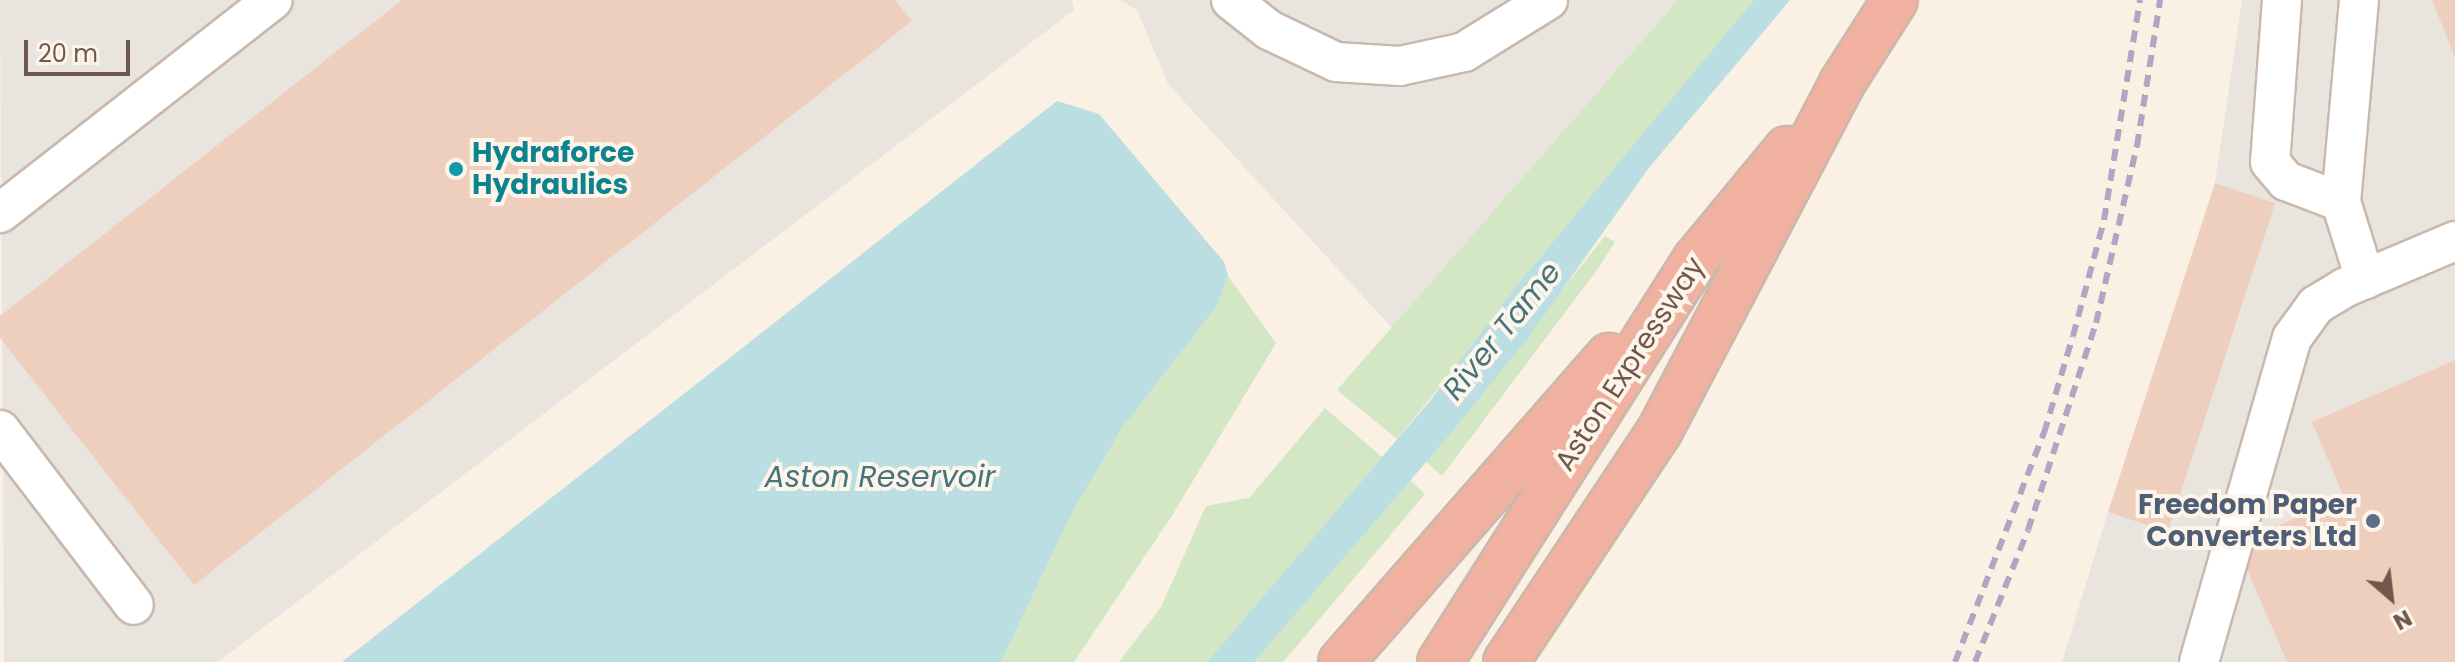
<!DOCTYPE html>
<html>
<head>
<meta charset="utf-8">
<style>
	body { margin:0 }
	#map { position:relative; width:2455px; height:662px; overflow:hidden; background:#faf1e4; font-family:Poppins,sans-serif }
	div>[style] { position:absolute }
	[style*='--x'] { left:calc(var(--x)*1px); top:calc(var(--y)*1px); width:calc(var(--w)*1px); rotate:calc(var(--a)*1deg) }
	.industrial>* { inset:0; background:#eae4de }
	.green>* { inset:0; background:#d3e7c4 }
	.water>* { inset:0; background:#badee2 }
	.building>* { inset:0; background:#eecfbe }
	.roads { filter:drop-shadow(2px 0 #cbb8ac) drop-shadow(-2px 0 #cbb8ac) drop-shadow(0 2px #cbb8ac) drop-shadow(0 -2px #cbb8ac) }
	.minor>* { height:38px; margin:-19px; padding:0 19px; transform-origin:19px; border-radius:19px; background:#fff }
	.highway>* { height:44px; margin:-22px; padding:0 22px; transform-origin:22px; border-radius:22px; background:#f0b1a0 }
	.rail>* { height:6px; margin-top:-3px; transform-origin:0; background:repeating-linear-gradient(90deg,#b3a4c3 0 12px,transparent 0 20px) }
	.dots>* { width:22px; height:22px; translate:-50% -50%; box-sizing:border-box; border:4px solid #fdf5ea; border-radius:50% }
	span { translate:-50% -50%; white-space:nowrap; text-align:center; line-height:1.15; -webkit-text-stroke:8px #fdf5ea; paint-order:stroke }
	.culture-label { font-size:28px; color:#0d838f; font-weight:700 }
	.left { translate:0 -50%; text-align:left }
	.street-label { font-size:28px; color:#71574c }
	.service-label { font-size:28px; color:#4e5e75; font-weight:700 }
	.right { translate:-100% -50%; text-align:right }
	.water-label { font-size:30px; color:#44757c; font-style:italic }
	.north { position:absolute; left:2351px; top:558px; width:80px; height:80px; -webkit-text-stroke:6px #fdf5ea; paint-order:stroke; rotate:152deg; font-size:22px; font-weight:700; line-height:32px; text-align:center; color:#71574c }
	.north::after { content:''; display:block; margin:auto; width:28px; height:36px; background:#71574c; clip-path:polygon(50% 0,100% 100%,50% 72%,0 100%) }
	.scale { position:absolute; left:24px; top:40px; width:106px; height:36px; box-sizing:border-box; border:4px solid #71574c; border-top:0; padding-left:10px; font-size:24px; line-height:28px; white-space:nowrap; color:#71574c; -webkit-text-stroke:6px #fdf5ea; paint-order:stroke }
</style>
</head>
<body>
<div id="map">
	<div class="industrial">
		<div style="clip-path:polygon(0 0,1072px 0,1074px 10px,218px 662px,4px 662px)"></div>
		<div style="clip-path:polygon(1120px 0,1678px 0,1393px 329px,1168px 84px,1137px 10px)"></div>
		<div style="clip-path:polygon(2242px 0,2455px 0,2455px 662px,2062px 662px,2108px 512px,2197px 263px,2215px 183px)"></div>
	</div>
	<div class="green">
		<div style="clip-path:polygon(1678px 0,1754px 0,1397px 439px,1337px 390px)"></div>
		<div style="clip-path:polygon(1605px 236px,1615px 242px,1597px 270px,1442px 476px,1426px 462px)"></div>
		<div style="clip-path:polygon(1228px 276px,1276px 343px,1173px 514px,1074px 662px,1001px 662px,1072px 513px,1122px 428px,1218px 305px)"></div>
		<div style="clip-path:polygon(1325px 408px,1382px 457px,1207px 662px,1119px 662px,1161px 607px,1206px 506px,1249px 498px)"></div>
		<div style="clip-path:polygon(1410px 480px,1425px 494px,1313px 627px,1283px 662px,1254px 662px)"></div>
	</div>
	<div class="water">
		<div style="clip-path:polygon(1754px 0,1790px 0,1648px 169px,1528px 338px,1446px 439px,1254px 662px,1207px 662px,1429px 402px,1519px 283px)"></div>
		<div style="clip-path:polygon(1057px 101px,1099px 114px,1224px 262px,1228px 276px,1218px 305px,1122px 428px,1072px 513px,1001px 662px,342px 662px)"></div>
	</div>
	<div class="building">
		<div style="clip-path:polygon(402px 0,895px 0,912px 21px,194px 585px,0 338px,0 316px)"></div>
		<div style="clip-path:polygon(2432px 0,2455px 0,2455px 58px)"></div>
		<div style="clip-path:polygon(2215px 183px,2275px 203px,2168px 532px,2108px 512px)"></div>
		<div style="clip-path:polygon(2455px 360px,2455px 662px,2287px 662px,2236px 544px,2344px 497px,2312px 422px)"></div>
	</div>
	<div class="roads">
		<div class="minor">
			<div style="--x:1231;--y:0;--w:48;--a:38.3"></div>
			<div style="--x:1269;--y:30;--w:74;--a:25.5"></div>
			<div style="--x:1336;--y:62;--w:64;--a:3.6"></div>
			<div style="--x:1400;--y:66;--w:66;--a:-12.3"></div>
			<div style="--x:1464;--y:52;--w:99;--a:-31.8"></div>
			<div style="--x:2282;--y:0;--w:162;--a:94.2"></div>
			<div style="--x:2270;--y:162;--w:25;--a:50"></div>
			<div style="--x:2286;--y:181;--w:59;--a:20.9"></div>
			<div style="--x:2341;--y:202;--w:81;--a:72.7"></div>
			<div style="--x:2341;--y:202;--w:203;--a:-84.9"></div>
			<div style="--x:0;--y:213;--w:346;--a:-38"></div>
			<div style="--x:0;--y:430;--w:220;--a:52.6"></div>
			<div style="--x:2199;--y:662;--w:337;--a:-74"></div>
			<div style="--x:2292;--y:338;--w:41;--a:-54"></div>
			<div style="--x:2316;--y:305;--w:35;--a:-31"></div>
			<div style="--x:2346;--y:287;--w:118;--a:-22.9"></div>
		</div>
		<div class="highway">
			<div style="--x:1341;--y:662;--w:407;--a:-48.8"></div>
			<div style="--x:1440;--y:662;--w:477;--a:-57.6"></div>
			<div style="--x:1696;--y:259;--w:143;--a:-50.4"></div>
			<div style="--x:1506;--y:662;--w:276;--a:-56.4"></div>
			<div style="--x:1659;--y:432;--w:394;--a:-62.3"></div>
			<div style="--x:1842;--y:83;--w:98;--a:-57.4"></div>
		</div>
	</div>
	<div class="rail">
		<div style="--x:1955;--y:662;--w:246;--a:-68.8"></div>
		<div style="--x:2044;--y:433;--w:101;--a:-73.4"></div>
		<div style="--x:2073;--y:336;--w:120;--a:-75"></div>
		<div style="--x:2104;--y:220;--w:223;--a:-80.7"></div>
		<div style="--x:1975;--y:662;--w:142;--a:-68.1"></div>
		<div style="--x:2028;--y:530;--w:218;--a:-71.8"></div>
		<div style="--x:2096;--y:323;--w:182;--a:-77"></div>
		<div style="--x:2137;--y:146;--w:148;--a:-81"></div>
	</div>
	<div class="dots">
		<div style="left:456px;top:169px;background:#0f9aa8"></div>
		<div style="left:2373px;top:521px;background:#5c6f8a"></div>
	</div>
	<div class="culture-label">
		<span class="left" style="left:472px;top:169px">Hydraforce<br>Hydraulics</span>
	</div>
	<div class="street-label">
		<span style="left:1630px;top:364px;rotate:-57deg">Aston Expressway</span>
	</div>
	<div class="service-label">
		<span class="right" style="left:2357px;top:521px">Freedom Paper<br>Converters Ltd</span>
	</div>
	<div class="water-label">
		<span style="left:1502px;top:331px;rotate:-51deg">River Tame</span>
		<span style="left:880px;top:477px">Aston Reservoir</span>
	</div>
	<div class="north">N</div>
	<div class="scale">20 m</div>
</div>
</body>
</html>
